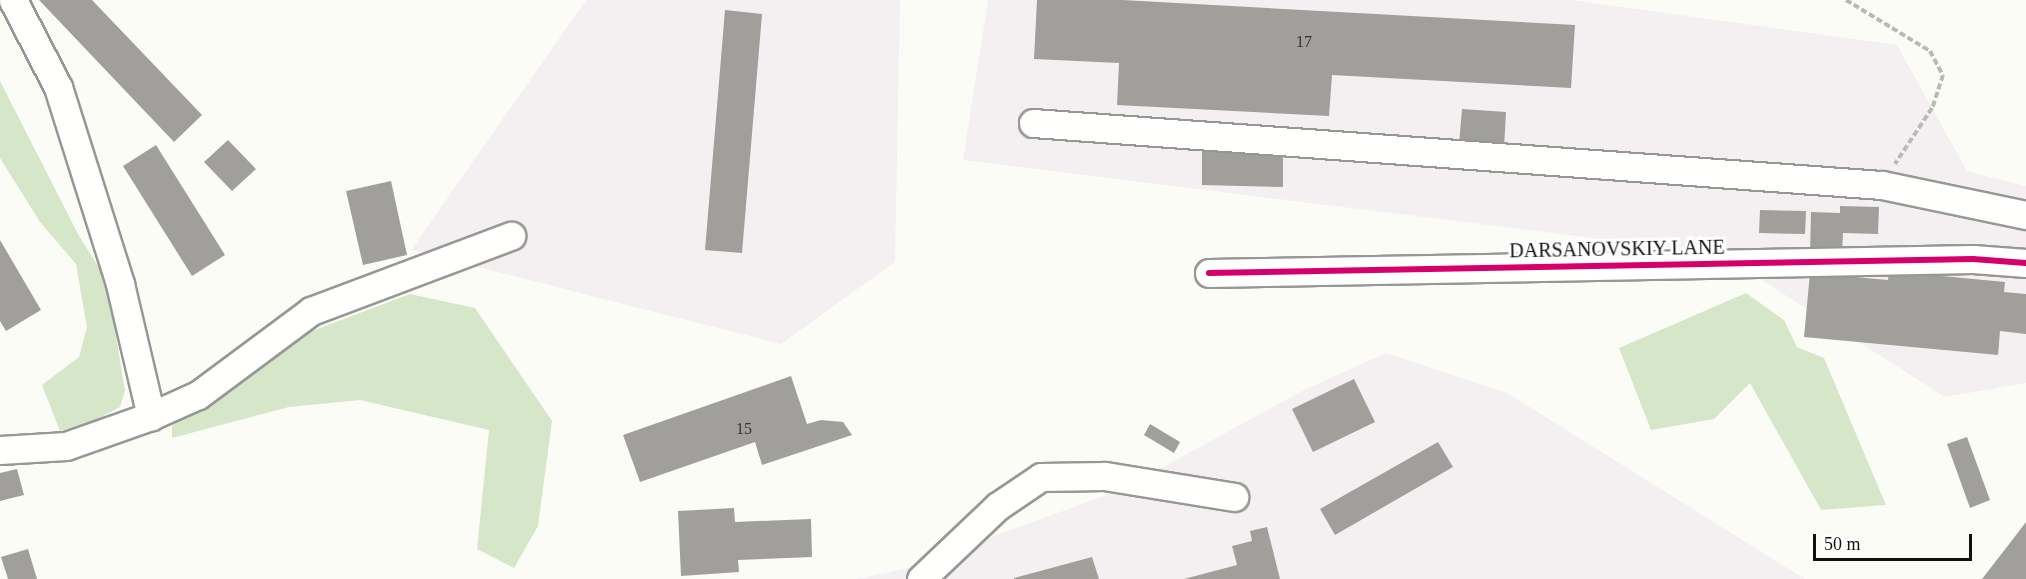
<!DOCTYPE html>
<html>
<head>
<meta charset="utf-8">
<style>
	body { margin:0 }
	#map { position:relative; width:2026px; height:579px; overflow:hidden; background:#fcfcf7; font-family:"Times New Roman",serif }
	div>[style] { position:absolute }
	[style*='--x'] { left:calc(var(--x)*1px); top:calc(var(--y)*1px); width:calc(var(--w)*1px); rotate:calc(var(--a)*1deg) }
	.industrial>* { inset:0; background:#f4f0f2 }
	.forest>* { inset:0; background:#d6e6c9 }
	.building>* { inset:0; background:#a09f9c }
	.path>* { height:4px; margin-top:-2px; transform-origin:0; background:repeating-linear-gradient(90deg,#b9b9b8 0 6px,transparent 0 9px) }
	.roads { filter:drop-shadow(2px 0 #979795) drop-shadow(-2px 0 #979795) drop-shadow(0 2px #979795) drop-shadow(0 -2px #979795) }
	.minor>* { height:27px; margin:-13.5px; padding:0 13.5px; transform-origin:13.5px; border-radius:13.5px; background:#fffffe }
	.cycleway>* { height:6px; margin:-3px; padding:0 3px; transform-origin:3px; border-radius:3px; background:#d6006c }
	span { translate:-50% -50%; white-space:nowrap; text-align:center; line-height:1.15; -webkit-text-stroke:6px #fff; paint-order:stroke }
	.number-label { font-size:16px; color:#353434 }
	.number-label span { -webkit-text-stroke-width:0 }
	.street-label { font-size:20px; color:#111 }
	.scale { position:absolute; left:1813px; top:534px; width:159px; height:27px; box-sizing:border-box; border:3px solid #111; border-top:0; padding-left:8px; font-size:18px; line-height:21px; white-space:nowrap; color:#111; -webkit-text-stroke:4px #fff; paint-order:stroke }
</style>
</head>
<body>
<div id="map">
	<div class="industrial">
		<div style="clip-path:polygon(586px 0,900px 0,895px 262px,781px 344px,411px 250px)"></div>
		<div style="clip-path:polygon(988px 0,1571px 0,1897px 45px,1967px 171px,2026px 186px,2026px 383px,1945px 397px,1721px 254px,963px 160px)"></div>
		<div style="clip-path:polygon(1386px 353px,1507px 393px,1805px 579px,856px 579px,904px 569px,1123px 489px,1306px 389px)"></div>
	</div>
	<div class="forest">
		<div style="clip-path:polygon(0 81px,78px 234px,107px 281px,125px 391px,120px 407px,96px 420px,60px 431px,42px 385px,79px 357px,87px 327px,76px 264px,40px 222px,0 158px)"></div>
		<div style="clip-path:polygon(1746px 293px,1784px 320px,1797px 347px,1824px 358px,1886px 505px,1821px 510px,1750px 383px,1714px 419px,1651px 430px,1619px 348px)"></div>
		<div style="clip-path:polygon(410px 294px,475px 308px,552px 421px,538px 526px,514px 568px,477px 549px,489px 430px,360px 400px,289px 407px,172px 438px,172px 426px,296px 337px)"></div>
	</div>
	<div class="building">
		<div style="clip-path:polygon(39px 0,92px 0,202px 115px,174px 142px)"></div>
		<div style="clip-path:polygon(1037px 0,1122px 0,1575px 25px,1571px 88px,1332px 75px,1329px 116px,1117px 105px,1119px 63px,1034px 59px)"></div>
		<div style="clip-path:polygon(725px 10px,762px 14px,742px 253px,705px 250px)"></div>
		<div style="clip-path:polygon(1462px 109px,1506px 112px,1504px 148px,1459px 145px)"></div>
		<div style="clip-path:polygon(228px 140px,256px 169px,232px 191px,204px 162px)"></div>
		<div style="clip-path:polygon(156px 145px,225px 255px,192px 276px,123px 166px)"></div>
		<div style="clip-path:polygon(1202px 150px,1283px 151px,1283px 187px,1202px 185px)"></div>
		<div style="clip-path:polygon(391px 181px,407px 255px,363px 265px,346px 191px)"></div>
		<div style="clip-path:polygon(1840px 206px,1879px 207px,1878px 234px,1843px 233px,1842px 254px,1810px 253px,1811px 212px,1840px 213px)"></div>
		<div style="clip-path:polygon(1760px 210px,1806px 211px,1805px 234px,1759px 233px)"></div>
		<div style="clip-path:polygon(0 240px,41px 310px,6px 331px,0 321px)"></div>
		<div style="clip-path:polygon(1889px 271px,2005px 282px,2004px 292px,2026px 294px,2026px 334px,2000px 331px,1998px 355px,1804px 337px,1810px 273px,1888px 280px)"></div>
		<div style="clip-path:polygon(791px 376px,807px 424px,821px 420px,843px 422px,852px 435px,762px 465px,755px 442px,640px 482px,623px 435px)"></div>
		<div style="clip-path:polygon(1354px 379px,1375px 422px,1313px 452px,1292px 409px)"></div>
		<div style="clip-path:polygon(1150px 424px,1180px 442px,1174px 453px,1144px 435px)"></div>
		<div style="clip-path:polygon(1967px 437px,1990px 500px,1970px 508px,1947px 444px)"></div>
		<div style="clip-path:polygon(1438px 442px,1453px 467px,1335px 535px,1320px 509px)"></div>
		<div style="clip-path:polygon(17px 469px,24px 495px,0 501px,0 473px)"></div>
		<div style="clip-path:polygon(734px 508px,735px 522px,811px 519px,812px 557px,738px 560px,739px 572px,681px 576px,678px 511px)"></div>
		<div style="clip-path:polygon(2026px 522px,2026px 579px,1982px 579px,2013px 539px)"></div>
		<div style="clip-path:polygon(1267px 527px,1280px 579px,1184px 579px,1237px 565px,1232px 546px,1252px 541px,1250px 531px)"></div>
		<div style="clip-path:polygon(28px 549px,37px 579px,8px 579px,1px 557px)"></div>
		<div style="clip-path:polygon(1092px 557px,1099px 579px,1014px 579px,1014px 578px)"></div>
	</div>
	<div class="path">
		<div style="--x:1846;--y:0;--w:98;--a:31.3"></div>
		<div style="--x:1930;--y:51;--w:27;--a:62"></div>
		<div style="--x:1943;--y:75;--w:35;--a:108"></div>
		<div style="--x:1932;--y:108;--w:67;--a:123.5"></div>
	</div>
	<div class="roads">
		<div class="minor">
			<div style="--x:13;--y:0;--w:98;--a:62.7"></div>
			<div style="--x:58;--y:87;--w:207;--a:72.5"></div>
			<div style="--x:120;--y:284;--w:136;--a:76.8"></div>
			<div style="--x:1033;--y:123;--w:851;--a:4.18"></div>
			<div style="--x:1882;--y:185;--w:147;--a:11.8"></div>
			<div style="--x:1209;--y:273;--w:764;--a:-1.05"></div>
			<div style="--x:1973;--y:259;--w:53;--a:4.3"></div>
			<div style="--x:0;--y:450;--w:66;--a:-3.5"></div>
			<div style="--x:66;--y:446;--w:90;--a:-19.4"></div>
			<div style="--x:151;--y:416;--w:51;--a:-24.1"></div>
			<div style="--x:198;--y:395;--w:141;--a:-36.6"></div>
			<div style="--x:311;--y:311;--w:214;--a:-20.6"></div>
			<div style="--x:921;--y:579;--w:106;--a:-43.5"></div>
			<div style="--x:998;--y:506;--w:52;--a:-34"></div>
			<div style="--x:1041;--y:477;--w:64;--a:-0.9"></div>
			<div style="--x:1105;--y:476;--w:131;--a:9.2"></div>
		</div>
	</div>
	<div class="cycleway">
		<div style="--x:1209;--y:273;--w:764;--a:-1.05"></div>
		<div style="--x:1973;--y:259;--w:53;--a:4.3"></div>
	</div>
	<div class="number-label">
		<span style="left:1304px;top:42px">17</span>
		<span style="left:744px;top:429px">15</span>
	</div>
	<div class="street-label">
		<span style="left:1617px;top:249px;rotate:-1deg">DARSANOVSKIY LANE</span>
	</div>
	<div class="scale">50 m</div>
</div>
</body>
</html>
